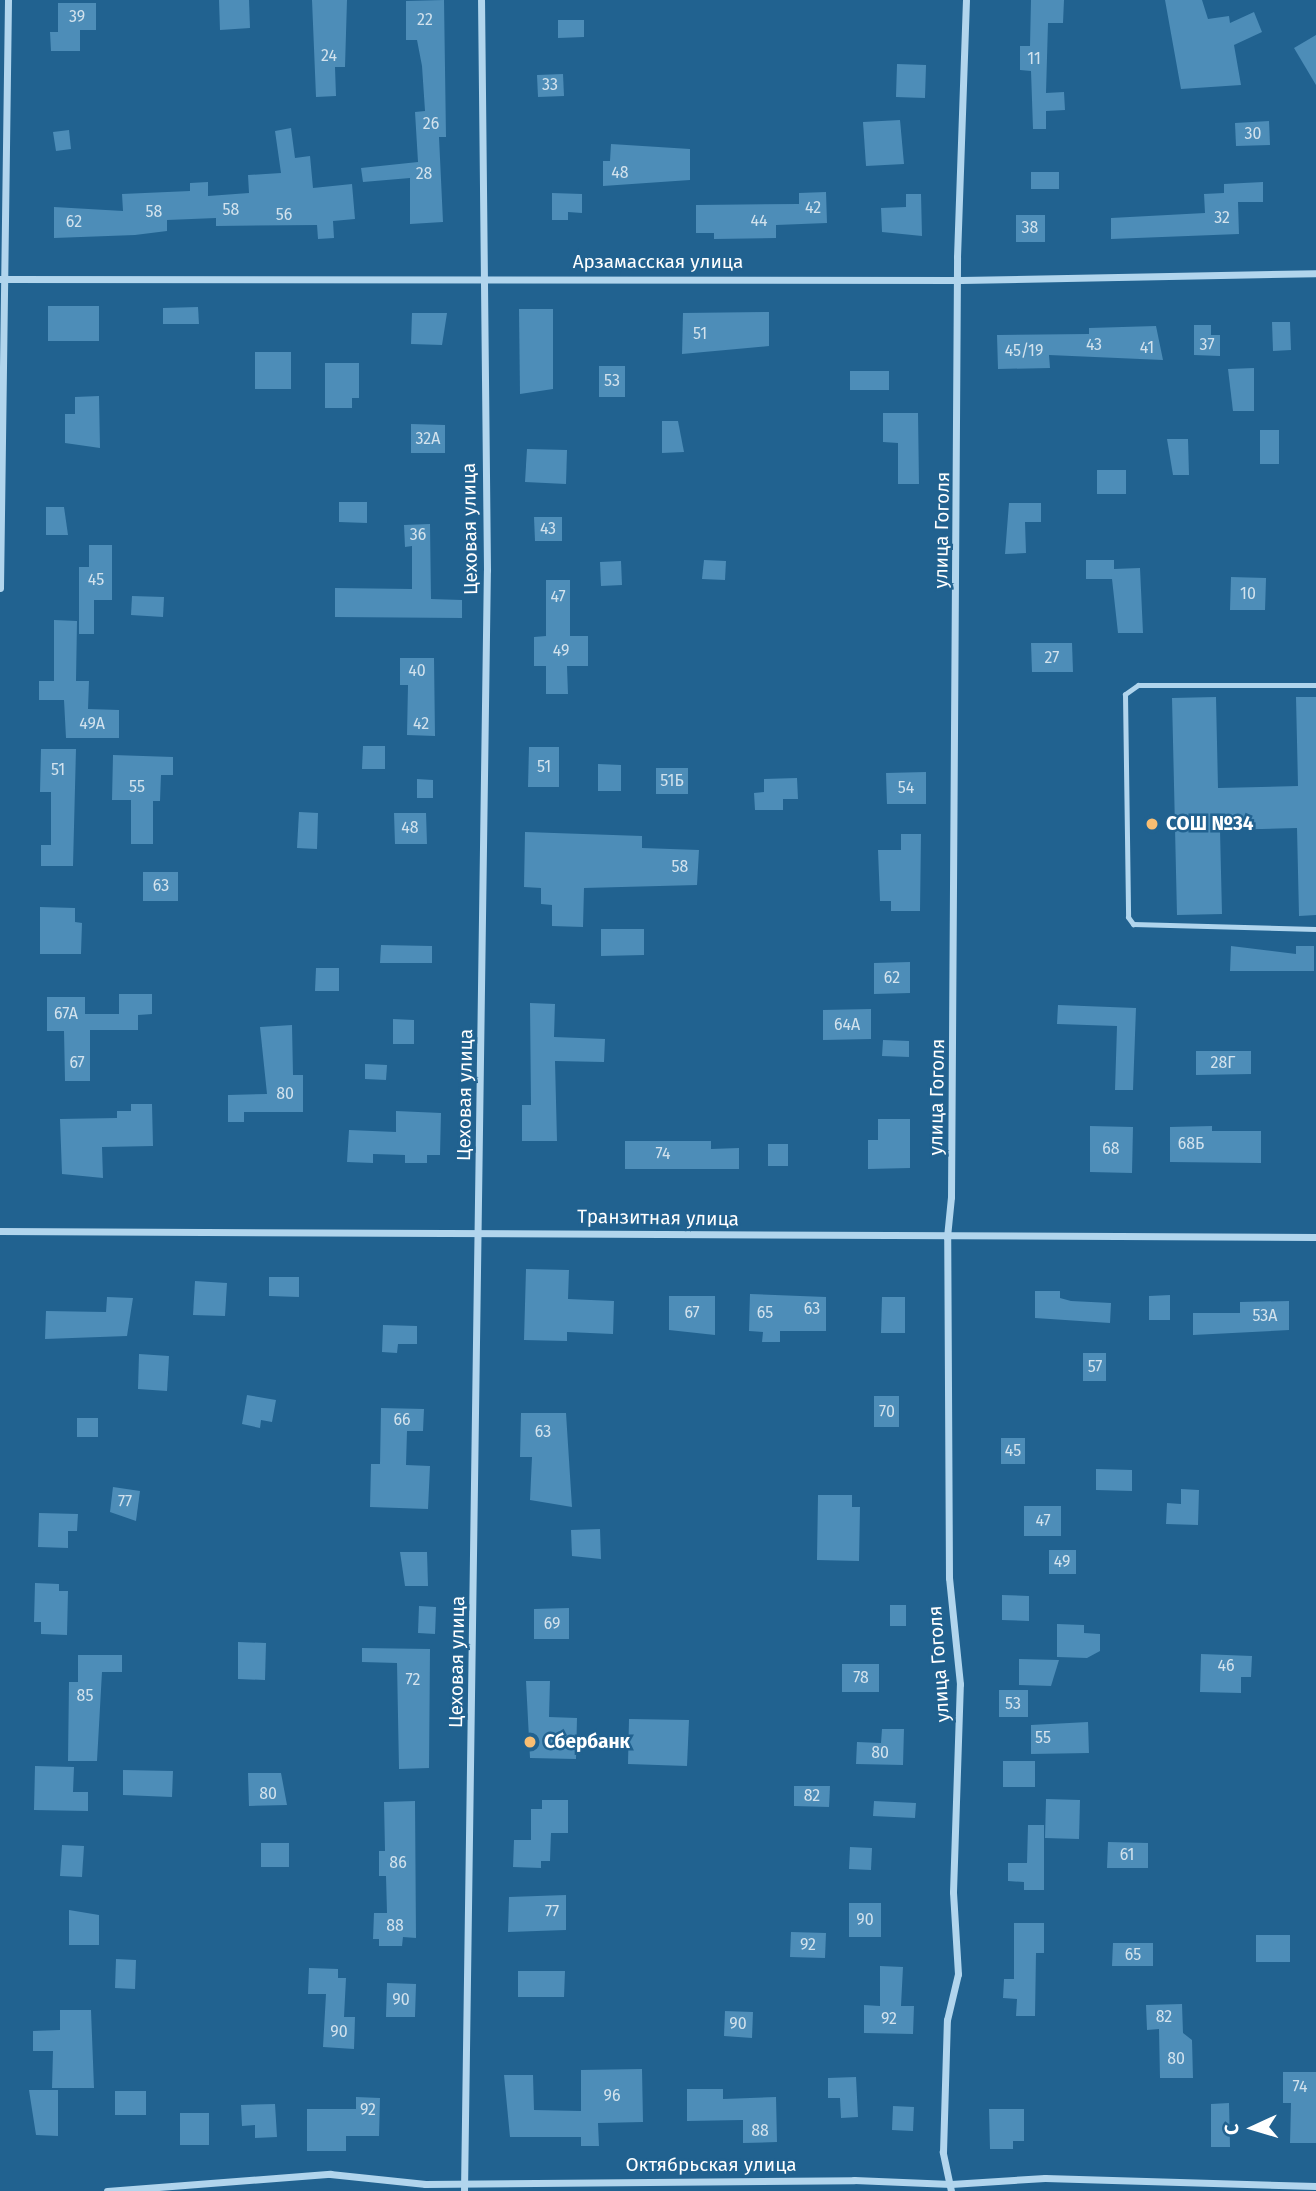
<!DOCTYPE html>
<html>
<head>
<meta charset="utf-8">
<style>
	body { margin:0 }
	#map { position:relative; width:1316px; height:2191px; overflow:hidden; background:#216290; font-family:"Fira Sans",sans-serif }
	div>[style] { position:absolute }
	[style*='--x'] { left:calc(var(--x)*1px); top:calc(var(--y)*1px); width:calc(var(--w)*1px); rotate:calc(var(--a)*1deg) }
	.building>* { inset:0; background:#4d8db8 }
	.lane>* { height:5px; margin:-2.5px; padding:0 2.5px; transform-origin:2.5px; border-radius:2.5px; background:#b1d5ed }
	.street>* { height:7px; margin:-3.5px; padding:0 3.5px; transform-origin:3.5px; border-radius:3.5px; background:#b1d5ed }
	.dots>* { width:19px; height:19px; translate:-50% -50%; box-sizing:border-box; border:4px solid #216290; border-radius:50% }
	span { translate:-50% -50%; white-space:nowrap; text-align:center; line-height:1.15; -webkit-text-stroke:5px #216290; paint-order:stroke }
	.number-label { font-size:16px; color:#d2e2ed }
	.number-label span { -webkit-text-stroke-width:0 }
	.street-label { font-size:19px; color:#fff }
	.poi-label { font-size:19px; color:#fff; font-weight:700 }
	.left { translate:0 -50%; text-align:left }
	.north { position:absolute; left:1218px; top:2093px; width:70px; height:70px; -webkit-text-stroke:5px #216290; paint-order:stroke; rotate:266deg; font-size:19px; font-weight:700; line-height:28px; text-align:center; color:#fff }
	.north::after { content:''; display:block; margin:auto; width:24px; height:32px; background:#fff; clip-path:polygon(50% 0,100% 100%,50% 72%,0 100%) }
</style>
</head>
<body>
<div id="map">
	<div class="building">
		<div style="clip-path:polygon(219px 0,249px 0,250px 28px,220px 30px)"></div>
		<div style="clip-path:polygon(312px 0,347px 0,345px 67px,335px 67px,336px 96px,316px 97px)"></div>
		<div style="clip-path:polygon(444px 0,446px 137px,439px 137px,443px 222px,410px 224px,410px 178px,363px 182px,361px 168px,418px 162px,415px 112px,425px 111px,422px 66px,417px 40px,406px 40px,406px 1px)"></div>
		<div style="clip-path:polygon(1031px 0,1064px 0,1063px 23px,1048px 23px,1046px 93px,1064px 92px,1065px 110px,1046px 111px,1046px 129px,1033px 129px,1031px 71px,1020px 70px,1020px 46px,1030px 46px)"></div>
		<div style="clip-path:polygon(1165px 0,1202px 0,1208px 19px,1229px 16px,1230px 23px,1254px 12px,1262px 32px,1234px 45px,1241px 85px,1181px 89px)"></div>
		<div style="clip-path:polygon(58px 3px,96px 3px,96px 30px,80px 30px,80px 51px,51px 51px,50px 32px,58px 32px)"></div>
		<div style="clip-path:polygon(558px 20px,584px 20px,584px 37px,558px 38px)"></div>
		<div style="clip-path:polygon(1316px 35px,1316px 85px,1294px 48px)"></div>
		<div style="clip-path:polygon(897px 64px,926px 65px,925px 98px,896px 97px)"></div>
		<div style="clip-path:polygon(563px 74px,564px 96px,538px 97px,537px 75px)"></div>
		<div style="clip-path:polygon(900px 120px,904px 164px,866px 166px,863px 122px)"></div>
		<div style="clip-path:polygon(1269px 121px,1270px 145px,1236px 146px,1235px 123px)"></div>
		<div style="clip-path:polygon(291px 128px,295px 158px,310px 156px,313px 188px,352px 184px,355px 219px,333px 221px,334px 238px,318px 239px,317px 225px,216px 226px,216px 218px,167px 220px,167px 231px,135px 235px,54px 238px,54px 207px,123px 211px,122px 194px,190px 191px,190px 183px,208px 182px,208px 196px,249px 193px,248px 175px,281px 173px,275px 131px)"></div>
		<div style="clip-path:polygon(69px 130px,71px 149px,56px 151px,53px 132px)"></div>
		<div style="clip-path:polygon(611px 144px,690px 149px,690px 180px,603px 186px,603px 161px,610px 161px)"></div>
		<div style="clip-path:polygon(1031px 172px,1059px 172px,1059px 189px,1031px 189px)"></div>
		<div style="clip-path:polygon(1263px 182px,1263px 202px,1238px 202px,1239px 234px,1111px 239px,1111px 218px,1205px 213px,1204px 194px,1224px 193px,1224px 184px)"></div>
		<div style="clip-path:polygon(826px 192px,827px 223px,776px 225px,776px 238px,714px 239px,714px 233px,696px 233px,696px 205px,799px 204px,799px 193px)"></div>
		<div style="clip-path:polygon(552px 193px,582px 194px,582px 213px,568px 212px,568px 220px,552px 220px)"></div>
		<div style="clip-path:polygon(906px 194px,921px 194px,922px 236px,882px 232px,881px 208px,906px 207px)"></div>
		<div style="clip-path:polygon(1016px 215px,1045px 215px,1045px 242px,1016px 242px)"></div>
		<div style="clip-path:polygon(48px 306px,99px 306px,99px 341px,48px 341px)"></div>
		<div style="clip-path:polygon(198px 307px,199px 324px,163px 324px,163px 308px)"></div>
		<div style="clip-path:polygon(519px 309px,553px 309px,553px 389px,520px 394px)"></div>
		<div style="clip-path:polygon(769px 312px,769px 346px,682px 354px,683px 313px)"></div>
		<div style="clip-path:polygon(412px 313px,447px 313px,442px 345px,411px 344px)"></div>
		<div style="clip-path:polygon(1272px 322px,1290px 322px,1291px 350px,1273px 351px)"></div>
		<div style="clip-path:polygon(1194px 325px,1211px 325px,1211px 335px,1220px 335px,1220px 356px,1194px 355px)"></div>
		<div style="clip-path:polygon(1156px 326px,1163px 360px,1049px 355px,1050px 368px,998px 369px,997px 335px,1089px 334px,1089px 328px)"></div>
		<div style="clip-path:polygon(255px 352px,291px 352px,291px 389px,255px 389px)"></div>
		<div style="clip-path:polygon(325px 363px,359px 363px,359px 398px,352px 398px,352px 408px,325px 408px)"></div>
		<div style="clip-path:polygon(599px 366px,625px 366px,625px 397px,599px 397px)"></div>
		<div style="clip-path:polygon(1254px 368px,1254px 411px,1233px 411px,1228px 369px)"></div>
		<div style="clip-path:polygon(850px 371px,889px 371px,889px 390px,850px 390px)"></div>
		<div style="clip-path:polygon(99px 396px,100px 448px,65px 443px,65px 414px,75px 414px,75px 397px)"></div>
		<div style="clip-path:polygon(883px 413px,918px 413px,919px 484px,898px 484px,898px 443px,883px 442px)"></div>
		<div style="clip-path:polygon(662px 421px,678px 421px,684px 452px,662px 453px)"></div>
		<div style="clip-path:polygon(411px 424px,445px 425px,445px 453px,411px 453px)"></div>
		<div style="clip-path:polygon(1260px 430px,1279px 430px,1279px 464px,1260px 464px)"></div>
		<div style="clip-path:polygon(1167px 439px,1188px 439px,1189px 475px,1173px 475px)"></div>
		<div style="clip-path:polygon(527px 449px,567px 450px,566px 484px,525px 482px)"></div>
		<div style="clip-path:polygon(1097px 470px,1126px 470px,1126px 494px,1097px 494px)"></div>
		<div style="clip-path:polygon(339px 502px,367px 502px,367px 523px,339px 522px)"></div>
		<div style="clip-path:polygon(1009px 503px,1041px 503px,1041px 522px,1025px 522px,1026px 553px,1005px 554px)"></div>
		<div style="clip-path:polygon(46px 507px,64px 507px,68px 535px,46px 535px)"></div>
		<div style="clip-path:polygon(534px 517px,562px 517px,562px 541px,535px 541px)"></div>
		<div style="clip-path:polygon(430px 524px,431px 599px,462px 600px,462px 618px,335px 617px,335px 588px,412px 589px,412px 546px,405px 547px,404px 525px)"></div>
		<div style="clip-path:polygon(89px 545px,112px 545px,112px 600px,94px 600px,94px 634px,79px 634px,79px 567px,89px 567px)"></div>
		<div style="clip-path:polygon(704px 560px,726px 561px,725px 580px,702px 579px)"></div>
		<div style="clip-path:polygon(1086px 560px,1114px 560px,1114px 569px,1140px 568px,1143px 633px,1118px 633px,1112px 579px,1086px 579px)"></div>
		<div style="clip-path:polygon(621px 561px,622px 585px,601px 586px,600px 562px)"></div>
		<div style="clip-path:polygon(1231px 577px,1266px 578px,1265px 610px,1230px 610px)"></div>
		<div style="clip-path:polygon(546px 580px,570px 580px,570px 636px,588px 636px,588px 666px,567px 666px,568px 694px,546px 694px,546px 666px,534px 666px,534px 637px,546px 636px)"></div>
		<div style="clip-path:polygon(132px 596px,164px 597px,163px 617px,131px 615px)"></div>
		<div style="clip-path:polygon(54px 620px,77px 621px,76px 681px,89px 681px,88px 709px,119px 710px,119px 738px,66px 738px,64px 700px,39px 700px,39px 681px,54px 681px)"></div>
		<div style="clip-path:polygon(1031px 643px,1072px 643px,1073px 672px,1032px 672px)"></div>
		<div style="clip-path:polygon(400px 658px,434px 658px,435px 736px,407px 735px,408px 685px,400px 685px)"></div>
		<div style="clip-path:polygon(1216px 697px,1218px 788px,1298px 786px,1296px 697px,1316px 697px,1316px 915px,1299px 916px,1297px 828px,1220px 830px,1222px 914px,1177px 915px,1172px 698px)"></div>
		<div style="clip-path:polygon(363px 746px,385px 746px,385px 769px,362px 769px)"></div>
		<div style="clip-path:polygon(529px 747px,559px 747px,559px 787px,528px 787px)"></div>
		<div style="clip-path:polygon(41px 749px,76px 749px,73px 866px,41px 866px,41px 845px,51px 845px,51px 792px,40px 792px)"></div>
		<div style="clip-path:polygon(113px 755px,173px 757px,173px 775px,161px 775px,160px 801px,153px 801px,153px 844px,131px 844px,131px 800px,112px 800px)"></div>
		<div style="clip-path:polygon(598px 764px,621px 765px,621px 791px,598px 791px)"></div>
		<div style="clip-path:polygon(656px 768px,688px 768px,688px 794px,656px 794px)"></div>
		<div style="clip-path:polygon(926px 772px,926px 804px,887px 804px,886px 773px)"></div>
		<div style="clip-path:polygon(797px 778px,798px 799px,783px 799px,783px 810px,755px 810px,754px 793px,764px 792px,764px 779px)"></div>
		<div style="clip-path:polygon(417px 779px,433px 780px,433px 798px,417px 798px)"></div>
		<div style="clip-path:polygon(299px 812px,318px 813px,317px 849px,297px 848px)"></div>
		<div style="clip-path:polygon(394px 813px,426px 813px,427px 844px,395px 844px)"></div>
		<div style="clip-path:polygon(525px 832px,642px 836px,642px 848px,699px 850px,697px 885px,584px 888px,583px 927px,552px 926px,552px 905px,541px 904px,541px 888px,524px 887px)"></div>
		<div style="clip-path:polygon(901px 834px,921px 834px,920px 911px,891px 911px,891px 901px,880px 901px,878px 850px,901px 850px)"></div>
		<div style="clip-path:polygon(143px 872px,178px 872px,178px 901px,143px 901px)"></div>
		<div style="clip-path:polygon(40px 907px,75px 908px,75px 922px,82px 923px,81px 954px,40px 954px)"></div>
		<div style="clip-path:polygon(601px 929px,644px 929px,644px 955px,601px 956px)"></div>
		<div style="clip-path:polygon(381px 945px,432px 946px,432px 963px,380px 963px)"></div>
		<div style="clip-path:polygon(1231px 946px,1296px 954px,1296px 946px,1314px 946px,1314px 971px,1230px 971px)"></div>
		<div style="clip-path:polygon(910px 962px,910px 993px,874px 994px,874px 963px)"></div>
		<div style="clip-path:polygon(316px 968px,339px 968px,339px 991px,315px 991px)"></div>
		<div style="clip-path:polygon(119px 994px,152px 994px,152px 1014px,138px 1015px,138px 1030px,90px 1030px,90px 1081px,65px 1081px,64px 1031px,47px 1031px,47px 997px,85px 997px,85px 1014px,119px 1014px)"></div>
		<div style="clip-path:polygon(530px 1003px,555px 1004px,554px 1037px,605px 1039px,604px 1062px,555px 1061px,557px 1141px,522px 1141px,522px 1105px,531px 1105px)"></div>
		<div style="clip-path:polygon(1058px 1005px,1136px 1008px,1133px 1090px,1115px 1090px,1117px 1026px,1057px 1024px)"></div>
		<div style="clip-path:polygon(871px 1009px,871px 1039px,823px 1040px,823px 1010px)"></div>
		<div style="clip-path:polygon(393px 1019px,414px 1020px,414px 1044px,393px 1044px)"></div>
		<div style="clip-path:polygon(292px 1025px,293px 1075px,303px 1075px,303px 1112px,244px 1112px,244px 1122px,228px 1122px,228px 1095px,267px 1094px,260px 1027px)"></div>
		<div style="clip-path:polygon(883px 1040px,909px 1041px,909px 1057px,882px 1056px)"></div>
		<div style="clip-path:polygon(1196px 1051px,1251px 1051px,1251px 1074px,1196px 1075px)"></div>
		<div style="clip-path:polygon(365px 1064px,387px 1065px,386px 1080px,365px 1079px)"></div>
		<div style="clip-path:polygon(131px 1104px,152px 1104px,153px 1146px,102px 1147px,103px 1178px,62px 1174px,60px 1119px,117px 1118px,117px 1111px,131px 1111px)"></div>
		<div style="clip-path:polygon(396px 1111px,441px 1113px,440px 1155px,427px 1155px,427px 1163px,405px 1163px,405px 1155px,373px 1154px,373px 1163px,347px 1162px,349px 1130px,396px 1132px)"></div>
		<div style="clip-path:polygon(878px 1119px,910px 1119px,910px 1168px,868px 1169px,868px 1140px,878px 1140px)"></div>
		<div style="clip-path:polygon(1090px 1126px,1133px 1127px,1132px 1173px,1090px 1172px)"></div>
		<div style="clip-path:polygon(1212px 1126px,1212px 1131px,1261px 1131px,1261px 1163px,1170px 1162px,1170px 1127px)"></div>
		<div style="clip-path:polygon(625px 1141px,711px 1141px,711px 1149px,739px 1148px,739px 1169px,625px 1169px)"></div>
		<div style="clip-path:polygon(768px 1144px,788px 1144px,788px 1166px,768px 1166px)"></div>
		<div style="clip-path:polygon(526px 1269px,569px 1270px,568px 1299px,614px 1301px,613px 1334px,567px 1332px,567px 1341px,524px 1340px)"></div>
		<div style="clip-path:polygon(269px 1277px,299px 1277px,299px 1297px,269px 1296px)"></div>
		<div style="clip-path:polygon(195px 1281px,227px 1283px,225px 1316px,193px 1315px)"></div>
		<div style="clip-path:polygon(1035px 1291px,1060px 1291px,1060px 1298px,1071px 1301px,1111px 1303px,1110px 1323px,1035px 1318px)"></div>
		<div style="clip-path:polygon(750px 1294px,826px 1297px,826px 1331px,780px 1331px,780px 1342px,762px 1342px,763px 1332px,749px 1331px)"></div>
		<div style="clip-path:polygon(1170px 1295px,1170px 1320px,1149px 1320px,1149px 1296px)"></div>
		<div style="clip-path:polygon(669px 1296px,715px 1296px,715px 1335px,669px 1330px)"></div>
		<div style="clip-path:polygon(107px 1297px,133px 1298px,127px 1336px,45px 1339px,46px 1311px,106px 1312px)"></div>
		<div style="clip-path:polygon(882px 1297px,905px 1297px,905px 1333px,881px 1333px)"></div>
		<div style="clip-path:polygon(1289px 1301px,1289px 1330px,1193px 1335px,1193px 1313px,1240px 1313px,1240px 1302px)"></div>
		<div style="clip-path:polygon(383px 1325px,417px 1326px,417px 1344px,398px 1344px,397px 1353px,382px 1352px)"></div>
		<div style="clip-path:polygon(1083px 1353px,1106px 1353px,1106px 1381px,1083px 1381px)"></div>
		<div style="clip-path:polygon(139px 1354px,169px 1356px,167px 1391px,138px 1389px)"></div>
		<div style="clip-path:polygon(247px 1395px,276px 1400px,272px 1422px,261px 1420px,260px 1428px,242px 1424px)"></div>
		<div style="clip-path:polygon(874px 1396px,899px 1396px,899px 1427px,874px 1427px)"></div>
		<div style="clip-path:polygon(381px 1408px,424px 1409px,423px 1431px,407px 1431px,406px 1465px,430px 1466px,428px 1509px,370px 1507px,371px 1464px,380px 1464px)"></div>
		<div style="clip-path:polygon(521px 1413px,566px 1413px,572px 1507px,530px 1500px,532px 1457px,520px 1457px)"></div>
		<div style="clip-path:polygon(77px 1418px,98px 1418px,98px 1437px,77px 1437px)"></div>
		<div style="clip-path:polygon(1001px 1438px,1025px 1438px,1025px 1464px,1001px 1464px)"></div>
		<div style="clip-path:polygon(1096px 1469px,1132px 1470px,1132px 1491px,1096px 1490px)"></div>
		<div style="clip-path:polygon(113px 1487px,140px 1491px,136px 1521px,110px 1512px)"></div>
		<div style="clip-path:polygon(1181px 1489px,1199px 1490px,1198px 1525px,1166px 1524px,1167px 1503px,1181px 1504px)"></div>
		<div style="clip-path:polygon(818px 1495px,852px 1495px,852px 1507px,860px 1507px,859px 1561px,817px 1560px)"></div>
		<div style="clip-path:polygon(1024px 1506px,1061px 1506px,1061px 1536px,1024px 1536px)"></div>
		<div style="clip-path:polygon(39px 1513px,78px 1514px,77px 1531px,68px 1531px,68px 1548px,38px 1547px)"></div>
		<div style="clip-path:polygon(600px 1529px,601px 1559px,572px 1556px,571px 1530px)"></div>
		<div style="clip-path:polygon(1049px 1550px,1076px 1550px,1076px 1574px,1049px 1574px)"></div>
		<div style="clip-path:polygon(400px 1552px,427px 1552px,428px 1586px,405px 1586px)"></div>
		<div style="clip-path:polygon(35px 1583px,59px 1584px,59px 1591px,68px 1591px,67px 1635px,41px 1634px,41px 1622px,34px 1622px)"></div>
		<div style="clip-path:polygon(1002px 1595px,1029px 1596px,1029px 1621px,1002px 1620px)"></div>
		<div style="clip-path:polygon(890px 1605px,906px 1605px,906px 1626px,890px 1626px)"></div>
		<div style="clip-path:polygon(419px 1606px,436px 1607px,435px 1634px,418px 1633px)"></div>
		<div style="clip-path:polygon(569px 1608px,569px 1639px,534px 1639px,534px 1609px)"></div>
		<div style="clip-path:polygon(1057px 1624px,1084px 1625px,1084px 1633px,1100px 1634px,1100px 1651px,1087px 1658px,1057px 1657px)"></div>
		<div style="clip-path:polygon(238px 1642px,266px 1643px,265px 1680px,238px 1679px)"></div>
		<div style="clip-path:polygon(362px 1648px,430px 1649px,429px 1768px,399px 1769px,397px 1663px,362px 1662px)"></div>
		<div style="clip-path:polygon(1201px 1654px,1252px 1656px,1251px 1677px,1241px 1677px,1241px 1693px,1200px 1692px)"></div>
		<div style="clip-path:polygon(78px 1655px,122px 1655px,122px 1672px,102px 1672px,97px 1761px,68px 1761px,69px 1682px,78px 1682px)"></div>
		<div style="clip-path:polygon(1019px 1659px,1059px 1660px,1051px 1686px,1019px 1685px)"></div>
		<div style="clip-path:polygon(842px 1664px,879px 1664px,879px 1692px,842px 1692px)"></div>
		<div style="clip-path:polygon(526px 1681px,550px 1681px,549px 1717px,577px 1718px,576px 1759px,530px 1758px)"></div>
		<div style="clip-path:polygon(999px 1690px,1028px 1690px,1028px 1717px,999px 1717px)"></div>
		<div style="clip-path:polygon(629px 1719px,689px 1720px,687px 1766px,628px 1764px)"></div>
		<div style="clip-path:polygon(1088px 1722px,1089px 1753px,1031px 1754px,1031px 1725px)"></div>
		<div style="clip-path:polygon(882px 1729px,904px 1729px,903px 1765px,856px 1764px,857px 1742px,881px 1743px)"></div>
		<div style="clip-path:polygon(1003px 1761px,1035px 1761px,1035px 1787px,1003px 1787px)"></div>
		<div style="clip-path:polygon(35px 1766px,74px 1767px,73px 1792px,88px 1792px,88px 1811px,34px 1810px)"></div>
		<div style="clip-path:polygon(123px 1770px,173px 1771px,172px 1797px,123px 1795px)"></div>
		<div style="clip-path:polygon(248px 1773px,281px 1773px,287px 1805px,249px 1806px)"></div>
		<div style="clip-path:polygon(794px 1786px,830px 1786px,829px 1807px,794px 1806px)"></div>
		<div style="clip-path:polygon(1046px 1799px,1080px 1800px,1079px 1839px,1045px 1838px)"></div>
		<div style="clip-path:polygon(542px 1800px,568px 1800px,568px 1833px,551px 1833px,550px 1861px,541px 1861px,541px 1868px,513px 1867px,514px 1840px,531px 1840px,531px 1809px,542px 1809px)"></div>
		<div style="clip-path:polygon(415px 1801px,416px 1938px,403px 1937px,402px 1946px,379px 1946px,379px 1939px,373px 1939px,374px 1913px,387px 1913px,386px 1876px,379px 1876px,379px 1851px,385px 1851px,384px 1802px)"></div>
		<div style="clip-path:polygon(874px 1801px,916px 1803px,915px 1818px,873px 1816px)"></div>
		<div style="clip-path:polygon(1028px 1825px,1044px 1825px,1044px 1890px,1024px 1890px,1024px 1882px,1008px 1881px,1008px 1863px,1027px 1863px)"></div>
		<div style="clip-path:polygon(1108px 1842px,1148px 1843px,1148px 1868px,1107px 1868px)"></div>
		<div style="clip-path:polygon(261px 1843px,289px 1843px,289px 1867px,261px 1867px)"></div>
		<div style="clip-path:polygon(62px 1845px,84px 1846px,82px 1877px,60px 1876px)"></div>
		<div style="clip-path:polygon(850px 1847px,872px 1848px,871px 1870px,849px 1869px)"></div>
		<div style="clip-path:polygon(566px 1895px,566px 1930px,508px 1932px,509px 1897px)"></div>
		<div style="clip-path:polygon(849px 1903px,881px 1903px,881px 1937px,849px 1937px)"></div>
		<div style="clip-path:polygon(69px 1910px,99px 1915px,99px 1945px,69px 1945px)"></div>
		<div style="clip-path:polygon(1014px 1923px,1044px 1923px,1044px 1953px,1036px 1953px,1035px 2016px,1016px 2016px,1017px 1999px,1003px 1998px,1004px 1979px,1014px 1979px)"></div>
		<div style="clip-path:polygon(791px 1932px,826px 1933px,825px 1958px,790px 1957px)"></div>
		<div style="clip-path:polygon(1256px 1935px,1290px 1935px,1290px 1962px,1256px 1962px)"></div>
		<div style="clip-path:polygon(1113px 1943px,1153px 1943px,1153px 1966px,1112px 1966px)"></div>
		<div style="clip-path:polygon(116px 1959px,136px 1960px,135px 1989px,115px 1988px)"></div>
		<div style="clip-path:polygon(880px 1966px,903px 1967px,901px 2006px,914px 2006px,913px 2034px,864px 2033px,864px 2005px,880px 2006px)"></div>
		<div style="clip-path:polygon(309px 1968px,338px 1969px,338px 1978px,346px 1978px,344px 2017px,355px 2017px,354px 2049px,323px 2047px,326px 1994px,308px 1994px)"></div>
		<div style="clip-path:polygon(518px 1971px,565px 1971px,564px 1997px,518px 1997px)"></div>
		<div style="clip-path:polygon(387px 1983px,416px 1984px,415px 2017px,386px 2017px)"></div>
		<div style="clip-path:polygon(1182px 2004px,1183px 2033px,1192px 2040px,1193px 2078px,1160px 2078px,1159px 2029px,1147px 2030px,1146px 2005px)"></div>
		<div style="clip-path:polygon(60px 2010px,91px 2010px,94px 2088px,52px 2088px,53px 2051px,33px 2051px,33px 2031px,60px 2030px)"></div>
		<div style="clip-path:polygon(725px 2011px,753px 2012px,752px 2038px,724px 2036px)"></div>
		<div style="clip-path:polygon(642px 2069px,643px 2122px,598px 2123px,599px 2146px,581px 2146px,581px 2137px,510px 2137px,504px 2075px,533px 2075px,534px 2110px,581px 2111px,581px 2070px)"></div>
		<div style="clip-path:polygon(1283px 2072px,1316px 2072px,1316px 2143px,1290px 2143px,1291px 2103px,1283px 2103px)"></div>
		<div style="clip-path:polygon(856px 2077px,858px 2117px,841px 2118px,840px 2098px,828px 2098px,828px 2078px)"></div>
		<div style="clip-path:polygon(687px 2089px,723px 2089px,723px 2099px,776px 2097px,777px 2142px,743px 2143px,743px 2120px,687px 2121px)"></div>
		<div style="clip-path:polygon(29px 2090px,58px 2090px,58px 2136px,36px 2135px)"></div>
		<div style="clip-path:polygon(115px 2091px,146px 2091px,146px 2115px,115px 2115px)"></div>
		<div style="clip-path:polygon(356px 2097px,380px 2098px,379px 2136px,346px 2136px,346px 2151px,307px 2151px,307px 2109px,356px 2109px)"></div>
		<div style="clip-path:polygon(1229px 2103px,1230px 2147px,1211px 2147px,1211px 2104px)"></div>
		<div style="clip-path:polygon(275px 2104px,277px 2137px,255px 2138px,255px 2125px,242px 2126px,241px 2105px)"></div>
		<div style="clip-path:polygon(893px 2106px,914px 2107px,913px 2131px,892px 2130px)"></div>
		<div style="clip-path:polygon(989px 2109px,1024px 2109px,1024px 2141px,1013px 2141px,1013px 2149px,990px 2149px)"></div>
		<div style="clip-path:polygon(180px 2113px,209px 2113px,209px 2145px,180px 2145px)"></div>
	</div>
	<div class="lane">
		<div style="--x:1316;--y:685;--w:178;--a:180"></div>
		<div style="--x:1138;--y:685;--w:16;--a:145"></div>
		<div style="--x:1125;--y:694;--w:223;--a:89.2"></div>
		<div style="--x:1128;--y:917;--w:9;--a:54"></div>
		<div style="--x:1133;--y:924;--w:183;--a:1.6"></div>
	</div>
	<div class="street">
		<div style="--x:0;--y:279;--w:961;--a:0.06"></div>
		<div style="--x:961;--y:280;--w:355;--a:-1.1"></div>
		<div style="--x:0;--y:588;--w:588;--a:-89.22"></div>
		<div style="--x:0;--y:1231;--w:1316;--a:0.26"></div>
		<div style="--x:107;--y:2191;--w:224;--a:-4.4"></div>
		<div style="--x:330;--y:2174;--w:96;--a:6"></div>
		<div style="--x:425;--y:2184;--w:429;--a:-0.5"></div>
		<div style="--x:854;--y:2180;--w:97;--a:2.4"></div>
		<div style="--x:951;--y:2184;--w:94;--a:-3.7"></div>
		<div style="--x:1045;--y:2178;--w:271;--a:1.7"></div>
		<div style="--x:464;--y:2191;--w:1621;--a:-89.19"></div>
		<div style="--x:487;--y:570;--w:570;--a:-90.6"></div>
		<div style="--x:951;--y:2191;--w:40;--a:-102"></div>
		<div style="--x:943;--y:2152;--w:132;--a:-88.3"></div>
		<div style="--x:947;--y:2020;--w:47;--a:-76.6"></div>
		<div style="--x:958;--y:1974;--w:82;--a:-93.5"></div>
		<div style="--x:953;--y:1892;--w:208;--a:-88.1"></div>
		<div style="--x:960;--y:1684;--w:107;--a:-95.9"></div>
		<div style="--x:949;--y:1578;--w:341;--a:-90.3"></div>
		<div style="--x:947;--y:1237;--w:40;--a:-84.3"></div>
		<div style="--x:951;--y:1197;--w:940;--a:-89.63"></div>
		<div style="--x:957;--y:257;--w:257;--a:-88"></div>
	</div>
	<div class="dots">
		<div style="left:1152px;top:824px;background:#f9be72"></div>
		<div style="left:530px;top:1742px;background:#f9be72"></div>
	</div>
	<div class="number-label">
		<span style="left:77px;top:17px">39</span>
		<span style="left:425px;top:20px">22</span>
		<span style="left:329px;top:56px">24</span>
		<span style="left:1034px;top:59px">11</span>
		<span style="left:550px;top:85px">33</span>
		<span style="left:431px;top:124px">26</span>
		<span style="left:1253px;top:134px">30</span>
		<span style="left:620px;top:173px">48</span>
		<span style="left:424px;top:174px">28</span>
		<span style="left:813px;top:208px">42</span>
		<span style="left:231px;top:210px">58</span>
		<span style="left:154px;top:212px">58</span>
		<span style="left:284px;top:215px">56</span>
		<span style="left:1222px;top:218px">32</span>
		<span style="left:759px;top:221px">44</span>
		<span style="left:74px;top:222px">62</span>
		<span style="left:1030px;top:228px">38</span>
		<span style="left:700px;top:334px">51</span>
		<span style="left:1094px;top:345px">43</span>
		<span style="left:1207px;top:345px">37</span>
		<span style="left:1147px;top:348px">41</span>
		<span style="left:1024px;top:351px">45/19</span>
		<span style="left:612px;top:381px">53</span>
		<span style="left:428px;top:439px">32А</span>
		<span style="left:548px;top:529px">43</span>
		<span style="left:418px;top:535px">36</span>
		<span style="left:96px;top:580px">45</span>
		<span style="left:1248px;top:594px">10</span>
		<span style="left:558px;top:597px">47</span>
		<span style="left:561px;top:651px">49</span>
		<span style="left:1052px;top:658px">27</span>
		<span style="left:417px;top:671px">40</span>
		<span style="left:92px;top:724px">49А</span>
		<span style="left:421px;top:724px">42</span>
		<span style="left:544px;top:767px">51</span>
		<span style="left:58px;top:770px">51</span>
		<span style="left:672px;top:781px">51Б</span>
		<span style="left:137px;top:787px">55</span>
		<span style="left:906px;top:788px">54</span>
		<span style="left:410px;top:828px">48</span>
		<span style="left:680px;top:867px">58</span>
		<span style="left:161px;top:886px">63</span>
		<span style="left:892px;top:978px">62</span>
		<span style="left:66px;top:1014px">67А</span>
		<span style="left:847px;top:1025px">64А</span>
		<span style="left:77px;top:1063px">67</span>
		<span style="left:1223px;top:1063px">28Г</span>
		<span style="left:285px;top:1094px">80</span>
		<span style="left:1191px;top:1144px">68Б</span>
		<span style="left:1111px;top:1149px">68</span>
		<span style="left:663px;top:1154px">74</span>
		<span style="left:812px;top:1309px">63</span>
		<span style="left:692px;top:1313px">67</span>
		<span style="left:765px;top:1313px">65</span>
		<span style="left:1265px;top:1316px">53А</span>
		<span style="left:1095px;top:1367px">57</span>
		<span style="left:887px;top:1412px">70</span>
		<span style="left:402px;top:1420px">66</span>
		<span style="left:543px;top:1432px">63</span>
		<span style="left:1013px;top:1451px">45</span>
		<span style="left:125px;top:1502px">77</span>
		<span style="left:1043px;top:1521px">47</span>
		<span style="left:1062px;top:1562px">49</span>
		<span style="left:552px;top:1624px">69</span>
		<span style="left:1226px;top:1666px">46</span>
		<span style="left:861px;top:1678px">78</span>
		<span style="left:413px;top:1680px">72</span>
		<span style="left:85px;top:1696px">85</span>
		<span style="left:1013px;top:1704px">53</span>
		<span style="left:1043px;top:1738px">55</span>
		<span style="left:880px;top:1753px">80</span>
		<span style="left:268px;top:1794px">80</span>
		<span style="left:812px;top:1796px">82</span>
		<span style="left:1127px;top:1855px">61</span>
		<span style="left:398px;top:1863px">86</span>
		<span style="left:552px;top:1912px">77</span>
		<span style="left:865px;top:1920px">90</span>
		<span style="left:395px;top:1926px">88</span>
		<span style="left:808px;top:1945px">92</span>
		<span style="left:1133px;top:1955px">65</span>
		<span style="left:401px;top:2000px">90</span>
		<span style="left:1164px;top:2017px">82</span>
		<span style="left:889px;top:2019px">92</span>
		<span style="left:738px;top:2024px">90</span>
		<span style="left:339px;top:2032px">90</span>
		<span style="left:1176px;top:2059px">80</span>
		<span style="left:1300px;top:2087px">74</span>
		<span style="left:612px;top:2096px">96</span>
		<span style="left:368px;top:2110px">92</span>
		<span style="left:760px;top:2131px">88</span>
	</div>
	<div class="street-label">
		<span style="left:658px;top:262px">Арзамасская улица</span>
		<span style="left:470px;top:529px;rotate:-91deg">Цеховая улица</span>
		<span style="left:942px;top:530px;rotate:-89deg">улица Гоголя</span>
		<span style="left:465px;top:1095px;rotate:-89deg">Цеховая улица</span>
		<span style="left:937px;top:1097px;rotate:-89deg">улица Гоголя</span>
		<span style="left:658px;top:1218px;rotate:1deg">Транзитная улица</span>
		<span style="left:457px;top:1662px;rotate:-89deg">Цеховая улица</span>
		<span style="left:939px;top:1664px;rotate:-94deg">улица Гоголя</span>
		<span style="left:711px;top:2165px">Октябрьская улица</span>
	</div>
	<div class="poi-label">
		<span class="left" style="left:1166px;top:824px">СОШ №34</span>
		<span class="left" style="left:544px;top:1742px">Сбербанк</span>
	</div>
	<div class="north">С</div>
</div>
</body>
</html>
